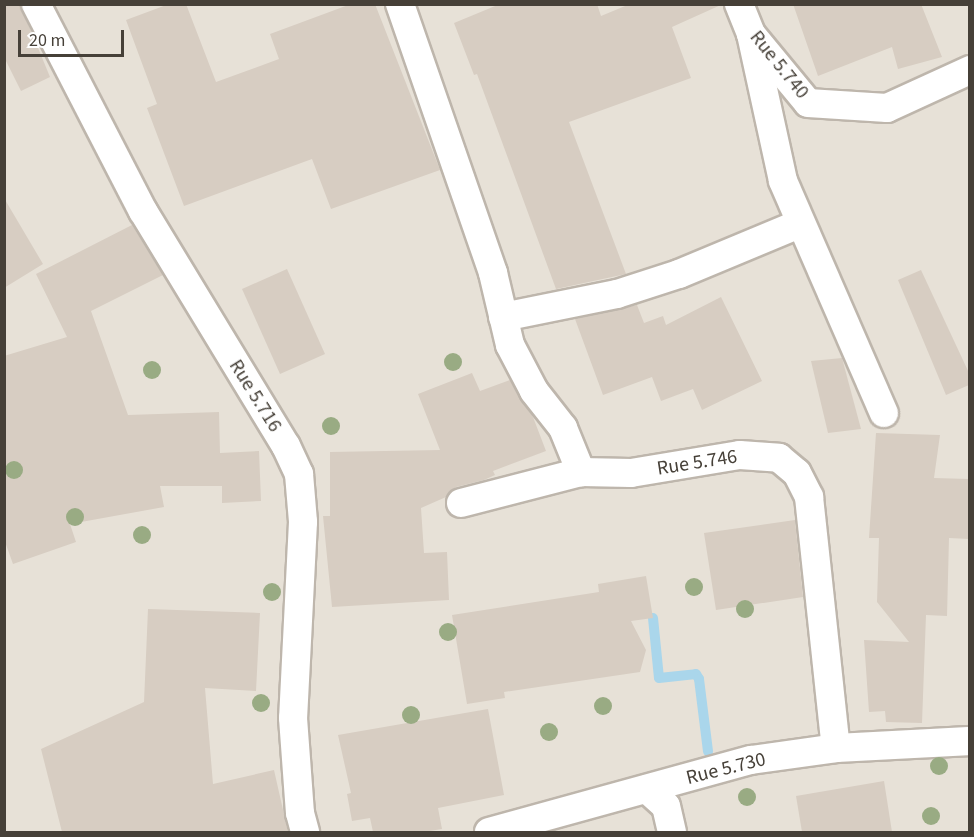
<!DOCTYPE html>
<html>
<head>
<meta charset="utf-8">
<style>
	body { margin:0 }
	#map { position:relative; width:974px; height:837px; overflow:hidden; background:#f3efe9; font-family:"Source Sans 3",sans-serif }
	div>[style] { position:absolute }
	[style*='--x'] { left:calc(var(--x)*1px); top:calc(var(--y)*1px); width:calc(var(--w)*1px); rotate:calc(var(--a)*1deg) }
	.residential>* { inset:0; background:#e7e1d7 }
	.stream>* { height:10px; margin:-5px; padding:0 5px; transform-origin:5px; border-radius:5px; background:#aad6eb }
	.building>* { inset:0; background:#d7cdc2 }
	.roads { filter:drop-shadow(2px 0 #beb6ac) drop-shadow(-2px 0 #beb6ac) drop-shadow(0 2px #beb6ac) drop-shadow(0 -2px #beb6ac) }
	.street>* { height:28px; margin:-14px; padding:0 14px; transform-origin:14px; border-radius:14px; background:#fff }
	.trees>* { width:18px; height:18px; margin:-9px; border-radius:50%; background:#99ab83 }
	span { translate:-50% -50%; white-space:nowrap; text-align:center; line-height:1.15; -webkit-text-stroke:5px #fff; paint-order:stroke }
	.street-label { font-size:20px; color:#464038 }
	.frame { position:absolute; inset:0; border:6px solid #464038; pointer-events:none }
	.scale { position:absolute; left:18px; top:30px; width:106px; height:27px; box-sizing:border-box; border:3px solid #464038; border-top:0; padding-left:8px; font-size:18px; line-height:21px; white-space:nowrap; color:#464038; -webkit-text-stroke:4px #fff; paint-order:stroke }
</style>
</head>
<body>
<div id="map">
	<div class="residential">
		<div style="clip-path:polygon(5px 5px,969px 5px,969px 832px,5px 832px)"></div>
	</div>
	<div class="stream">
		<div style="--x:653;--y:618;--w:60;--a:84.3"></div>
		<div style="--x:659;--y:678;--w:37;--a:-6"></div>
		<div style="--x:696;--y:674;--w:6;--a:59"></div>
		<div style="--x:699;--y:679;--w:73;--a:82.9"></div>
	</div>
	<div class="building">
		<div style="clip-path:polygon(4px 4px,20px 4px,50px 77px,21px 91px,4px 57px)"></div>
		<div style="clip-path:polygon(169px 4px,186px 4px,216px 82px,279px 59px,270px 34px,351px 4px,375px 4px,440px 170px,331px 209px,312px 159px,184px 206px,147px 108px,157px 104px,126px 20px)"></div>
		<div style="clip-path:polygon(500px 4px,597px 4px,601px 16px,630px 4px,723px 4px,672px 27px,691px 78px,569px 122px,626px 274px,556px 289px,477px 74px,474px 75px,454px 23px)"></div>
		<div style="clip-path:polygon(793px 4px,921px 4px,942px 57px,898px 69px,892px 47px,818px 76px)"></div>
		<div style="clip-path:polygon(4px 198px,43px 264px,4px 288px)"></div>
		<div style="clip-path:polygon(132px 225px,163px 275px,91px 311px,128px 415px,219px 412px,220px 453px,259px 451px,261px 501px,222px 503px,222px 486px,160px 486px,164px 507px,70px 524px,76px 542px,13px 564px,4px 539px,4px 356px,67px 337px,36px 274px)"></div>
		<div style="clip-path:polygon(287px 269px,325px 354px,280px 374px,242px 289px)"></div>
		<div style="clip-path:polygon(921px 270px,969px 373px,969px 385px,946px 395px,898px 280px)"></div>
		<div style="clip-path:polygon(721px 297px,762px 381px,702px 410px,693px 389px,661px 401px,652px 377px,603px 395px,575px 319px,637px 305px,644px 323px,663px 316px,666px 325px)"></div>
		<div style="clip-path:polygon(842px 358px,861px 429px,828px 433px,811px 361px)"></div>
		<div style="clip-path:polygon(472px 373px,480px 391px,510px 380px,533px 417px,546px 451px,493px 471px,495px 475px,484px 480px,456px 487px,446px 497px,421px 508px,424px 553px,447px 552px,449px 600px,332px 607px,323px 516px,330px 516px,330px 452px,440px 450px,418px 394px)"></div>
		<div style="clip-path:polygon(876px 433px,940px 435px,934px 478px,969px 479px,969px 539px,949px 538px,947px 616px,926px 615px,922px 723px,886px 722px,885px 711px,869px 712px,864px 640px,909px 642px,877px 602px,879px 538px,869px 538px)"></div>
		<div style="clip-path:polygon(795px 520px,803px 597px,716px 610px,704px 533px)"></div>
		<div style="clip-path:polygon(646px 576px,653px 618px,631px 621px,646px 650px,640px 672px,504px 692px,505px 698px,467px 704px,452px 615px,599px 592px,598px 584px)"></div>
		<div style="clip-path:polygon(148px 609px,260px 613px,256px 691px,205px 688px,213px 784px,274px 770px,288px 832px,62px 832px,41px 749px,144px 702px)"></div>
		<div style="clip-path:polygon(488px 709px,504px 795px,438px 808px,442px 829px,423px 832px,373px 832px,370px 818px,352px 821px,347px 794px,351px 793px,338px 735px)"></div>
		<div style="clip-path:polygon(884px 781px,892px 832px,802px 832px,796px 796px)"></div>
	</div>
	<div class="roads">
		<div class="street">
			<div style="--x:36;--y:4;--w:233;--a:62.7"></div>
			<div style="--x:143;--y:211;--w:275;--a:58.7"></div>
			<div style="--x:286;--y:446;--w:31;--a:65"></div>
			<div style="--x:299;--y:474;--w:48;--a:85.2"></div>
			<div style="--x:303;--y:522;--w:196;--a:92.9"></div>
			<div style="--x:293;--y:718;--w:95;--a:85.8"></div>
			<div style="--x:300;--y:813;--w:20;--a:75"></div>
			<div style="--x:400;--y:4;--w:285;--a:70.9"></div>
			<div style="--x:493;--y:273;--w:74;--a:76.7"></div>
			<div style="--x:510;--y:345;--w:52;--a:62.4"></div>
			<div style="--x:534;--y:391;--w:47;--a:51.9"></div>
			<div style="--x:563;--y:428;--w:48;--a:67.8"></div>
			<div style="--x:739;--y:4;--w:32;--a:68"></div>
			<div style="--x:751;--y:34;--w:89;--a:50.4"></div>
			<div style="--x:808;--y:103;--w:79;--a:3.6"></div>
			<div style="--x:887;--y:108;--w:91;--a:-24.6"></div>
			<div style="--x:751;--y:34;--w:150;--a:77.7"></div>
			<div style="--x:783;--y:181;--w:253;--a:66.5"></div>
			<div style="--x:503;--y:317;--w:116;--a:-11.4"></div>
			<div style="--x:617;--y:294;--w:65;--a:-17.9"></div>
			<div style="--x:679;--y:274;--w:130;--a:-22.6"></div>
			<div style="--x:461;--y:503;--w:124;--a:-14.5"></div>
			<div style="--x:581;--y:472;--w:50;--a:1.1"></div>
			<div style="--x:631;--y:473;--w:110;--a:-9.4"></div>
			<div style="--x:740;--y:455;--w:39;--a:4"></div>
			<div style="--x:779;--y:458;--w:23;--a:40"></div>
			<div style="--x:797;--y:473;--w:27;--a:63"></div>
			<div style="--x:809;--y:497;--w:252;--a:83.9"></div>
			<div style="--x:647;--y:789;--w:25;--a:42"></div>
			<div style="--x:666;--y:806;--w:27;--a:77"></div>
			<div style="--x:489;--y:832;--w:272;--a:-15.4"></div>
			<div style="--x:751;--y:760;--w:86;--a:-8"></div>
			<div style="--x:836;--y:748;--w:134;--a:-3"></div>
		</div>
	</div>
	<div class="trees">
		<div style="left:453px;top:362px"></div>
		<div style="left:152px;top:370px"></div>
		<div style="left:331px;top:426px"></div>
		<div style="left:14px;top:470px"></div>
		<div style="left:75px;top:517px"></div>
		<div style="left:142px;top:535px"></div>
		<div style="left:694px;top:587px"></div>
		<div style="left:272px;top:592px"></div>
		<div style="left:745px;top:609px"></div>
		<div style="left:448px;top:632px"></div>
		<div style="left:261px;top:703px"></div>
		<div style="left:603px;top:706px"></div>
		<div style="left:411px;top:715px"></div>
		<div style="left:549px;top:732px"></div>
		<div style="left:939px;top:766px"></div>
		<div style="left:747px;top:797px"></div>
		<div style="left:931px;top:816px"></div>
	</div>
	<div class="street-label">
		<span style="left:779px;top:65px;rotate:51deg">Rue 5.740</span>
		<span style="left:255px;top:396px;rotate:58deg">Rue 5.716</span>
		<span style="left:697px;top:463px;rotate:-9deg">Rue 5.746</span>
		<span style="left:726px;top:769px;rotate:-14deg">Rue 5.730</span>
	</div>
	<div class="frame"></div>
	<div class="scale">20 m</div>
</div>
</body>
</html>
